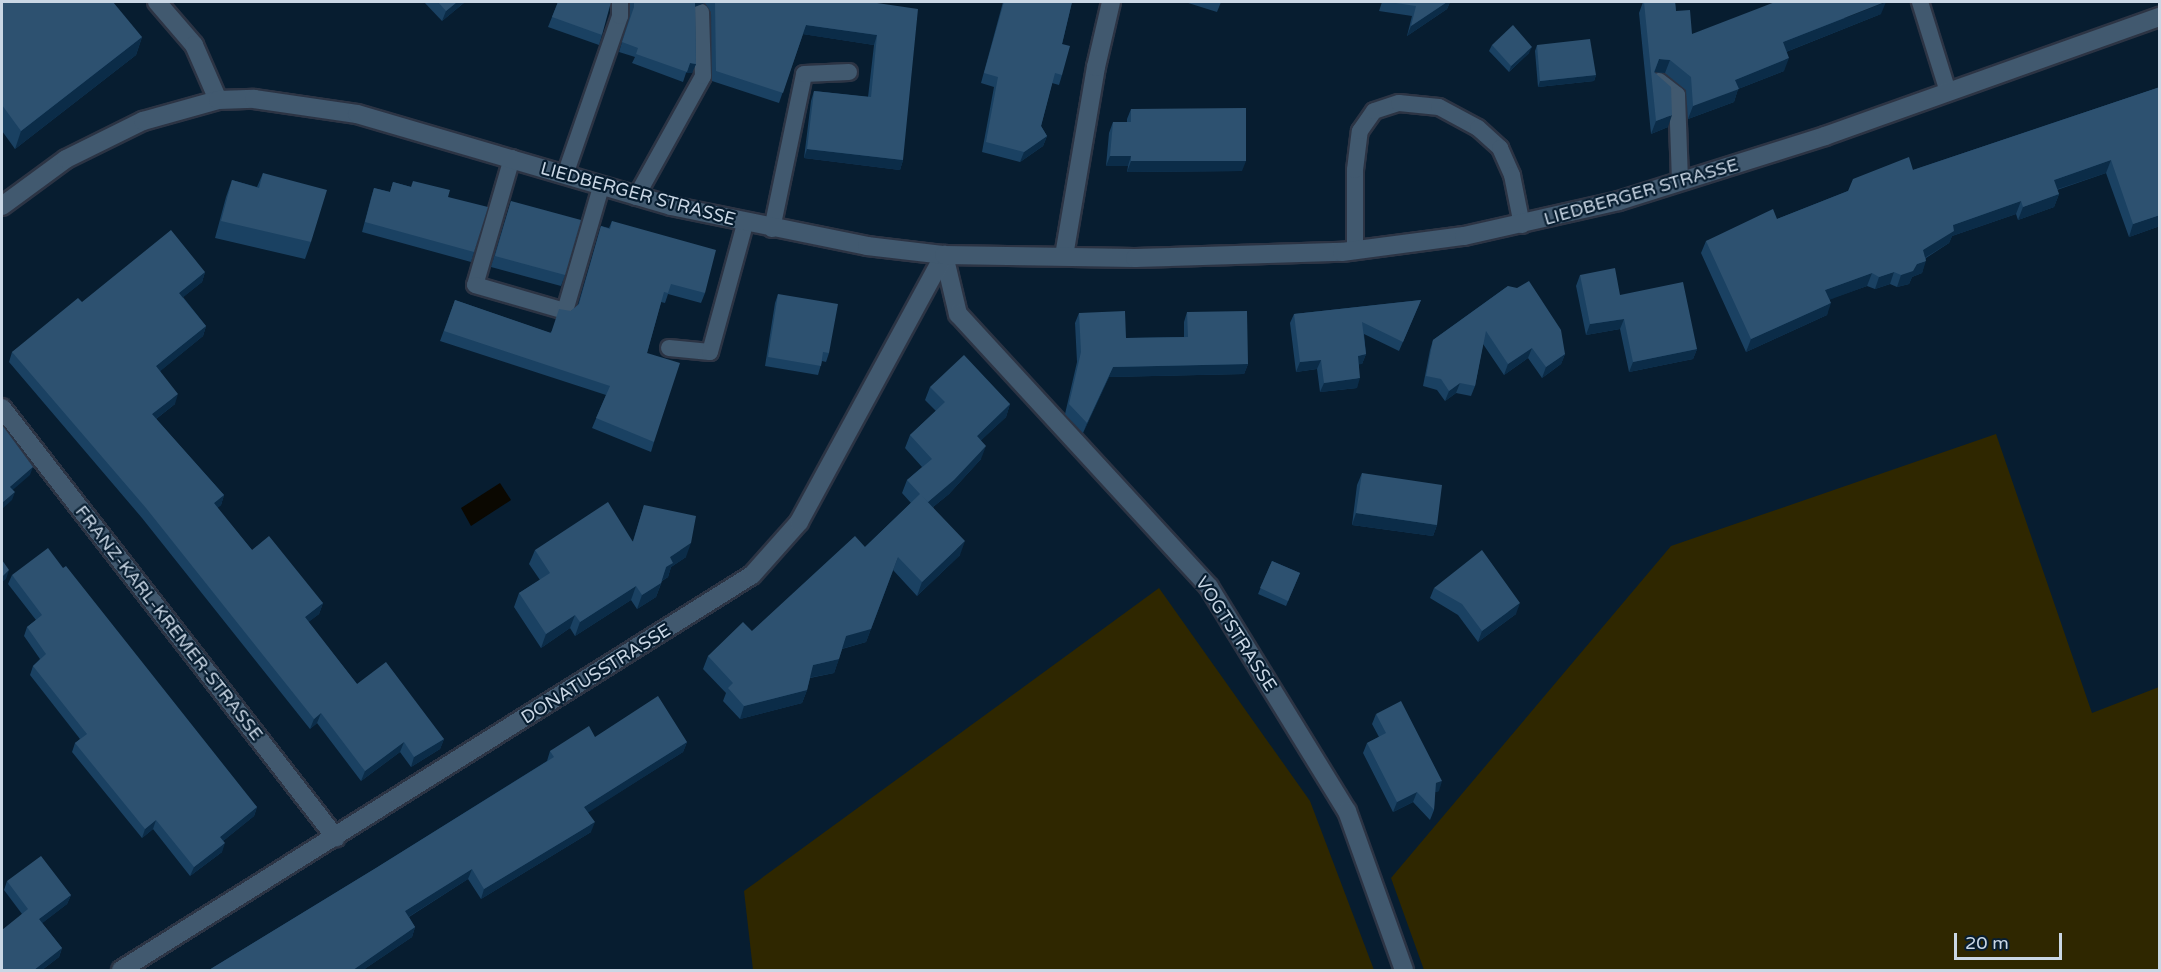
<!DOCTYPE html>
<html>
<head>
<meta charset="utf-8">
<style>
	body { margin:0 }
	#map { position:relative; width:2161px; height:972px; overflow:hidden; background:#071d30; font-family:"Varela Round",sans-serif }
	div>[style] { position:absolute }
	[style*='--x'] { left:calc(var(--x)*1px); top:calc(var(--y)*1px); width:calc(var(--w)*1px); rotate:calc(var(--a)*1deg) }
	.green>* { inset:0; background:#2f2700 }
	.water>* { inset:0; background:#0b0801 }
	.roads { filter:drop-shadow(2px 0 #2c3444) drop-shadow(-2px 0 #2c3444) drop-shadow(0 2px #2c3444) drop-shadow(0 -2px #2c3444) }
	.lane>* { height:16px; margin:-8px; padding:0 8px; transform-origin:8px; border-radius:8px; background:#41596f }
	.street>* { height:18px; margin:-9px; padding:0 9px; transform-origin:9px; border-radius:9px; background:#41596f }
	.secondary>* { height:18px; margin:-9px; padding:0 9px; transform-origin:9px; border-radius:9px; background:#41596f }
	.wall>* { inset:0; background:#1a4162 }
	.shaded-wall>* { inset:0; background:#0b2c48 }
	.building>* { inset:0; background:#2d5170 }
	span { translate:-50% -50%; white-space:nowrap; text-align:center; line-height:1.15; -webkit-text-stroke:4.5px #071d30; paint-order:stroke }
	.street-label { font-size:18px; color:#cad7e5 }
	.frame { position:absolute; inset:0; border:3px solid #cad7e5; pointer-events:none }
	.scale { position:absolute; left:1954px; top:933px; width:108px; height:27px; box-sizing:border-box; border:3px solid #cad7e5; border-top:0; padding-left:8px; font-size:18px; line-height:21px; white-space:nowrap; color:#cad7e5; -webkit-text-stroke:4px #071d30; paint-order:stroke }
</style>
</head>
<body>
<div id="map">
	<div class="green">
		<div style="clip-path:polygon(1996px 434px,2092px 713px,2159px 687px,2159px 970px,1424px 970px,1391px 878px,1671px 546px)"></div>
		<div style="clip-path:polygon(1159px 588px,1310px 801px,1374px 970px,753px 970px,744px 891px)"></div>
	</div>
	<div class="water">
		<div style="clip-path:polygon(500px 483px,511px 500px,471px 526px,461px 508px)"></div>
	</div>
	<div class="roads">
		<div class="lane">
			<div style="--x:1920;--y:2;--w:94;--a:72.7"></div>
			<div style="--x:1659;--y:81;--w:23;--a:38"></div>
			<div style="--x:1677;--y:95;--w:87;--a:88"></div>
			<div style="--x:512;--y:158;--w:132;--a:106.2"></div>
			<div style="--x:475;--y:285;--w:94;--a:16.1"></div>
			<div style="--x:565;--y:311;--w:129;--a:-73.8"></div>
			<div style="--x:565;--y:175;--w:168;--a:-70.9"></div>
			<div style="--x:620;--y:16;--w:14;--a:-90"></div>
			<div style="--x:636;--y:197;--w:138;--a:-61"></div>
			<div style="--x:703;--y:76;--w:64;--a:-91.8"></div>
			<div style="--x:772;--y:229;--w:158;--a:-78.3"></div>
			<div style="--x:804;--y:74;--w:45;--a:-2.5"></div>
			<div style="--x:1355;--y:251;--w:81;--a:-90"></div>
			<div style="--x:1355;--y:170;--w:39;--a:-83"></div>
			<div style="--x:1360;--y:131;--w:24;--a:-55"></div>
			<div style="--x:1374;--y:111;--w:26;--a:-18"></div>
			<div style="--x:1399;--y:103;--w:40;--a:5.7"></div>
			<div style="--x:1439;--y:107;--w:44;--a:28.3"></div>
			<div style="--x:1478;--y:128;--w:30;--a:42"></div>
			<div style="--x:1500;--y:148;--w:30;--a:66"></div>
			<div style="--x:1512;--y:175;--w:51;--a:78.7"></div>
			<div style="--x:669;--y:348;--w:41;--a:5.6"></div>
			<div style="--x:710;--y:352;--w:133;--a:-74.7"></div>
		</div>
		<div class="street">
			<div style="--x:944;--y:255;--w:61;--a:76.7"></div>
			<div style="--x:958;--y:314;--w:371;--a:47.4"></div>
			<div style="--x:1209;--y:587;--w:263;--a:58.4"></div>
			<div style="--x:1347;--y:811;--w:169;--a:70.3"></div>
			<div style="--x:1064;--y:256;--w:192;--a:-80.4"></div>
			<div style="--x:1096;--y:67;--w:67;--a:-77"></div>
			<div style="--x:2;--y:408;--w:544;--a:52.16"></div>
			<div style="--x:121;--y:970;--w:744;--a:-32.05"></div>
			<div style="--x:752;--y:575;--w:71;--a:-48.4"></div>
			<div style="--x:799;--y:522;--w:304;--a:-61.5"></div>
		</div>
		<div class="secondary">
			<div style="--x:157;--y:2;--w:57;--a:49.3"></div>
			<div style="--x:194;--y:45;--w:60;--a:66.4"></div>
			<div style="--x:2;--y:206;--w:79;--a:-36.3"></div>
			<div style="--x:66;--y:159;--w:86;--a:-26.3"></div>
			<div style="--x:143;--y:121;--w:78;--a:-15.6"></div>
			<div style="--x:218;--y:100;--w:36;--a:-2"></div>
			<div style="--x:254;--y:99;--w:104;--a:8.3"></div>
			<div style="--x:357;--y:114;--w:327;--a:16.3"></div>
			<div style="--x:671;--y:206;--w:200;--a:11.5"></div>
			<div style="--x:867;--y:246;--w:78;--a:6.7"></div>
			<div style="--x:944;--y:255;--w:191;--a:0.9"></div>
			<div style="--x:1135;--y:258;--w:207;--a:-1.7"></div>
			<div style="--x:1342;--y:252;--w:123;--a:-7.5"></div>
			<div style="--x:1464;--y:236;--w:159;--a:-12.7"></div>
			<div style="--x:1619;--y:201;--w:216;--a:-17.5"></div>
			<div style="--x:1825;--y:136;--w:356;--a:-19.6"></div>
		</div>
	</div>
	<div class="wall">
		<div style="clip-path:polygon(2px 2px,142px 37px,136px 55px,15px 149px,2px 131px)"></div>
		<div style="clip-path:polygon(424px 2px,465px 2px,442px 21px)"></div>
		<div style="clip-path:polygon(558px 2px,602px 35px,599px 45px,548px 27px)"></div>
		<div style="clip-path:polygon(630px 2px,877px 2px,903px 160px,900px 170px,804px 158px,811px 101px,814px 91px,868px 97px,874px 45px,803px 34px,779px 103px,712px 81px,711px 12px,705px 3px,695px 6px,696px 64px,692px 73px,686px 73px,683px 82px,632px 63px,635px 57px,619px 52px,630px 16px)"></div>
		<div style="clip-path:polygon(1003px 2px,1072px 2px,1062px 44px,1062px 75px,1059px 85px,1052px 83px,1041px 126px,1047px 136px,1043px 146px,1020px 162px,982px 152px,994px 87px,981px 83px)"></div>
		<div style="clip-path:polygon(1185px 2px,1221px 2px,1217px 12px)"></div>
		<div style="clip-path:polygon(1382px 2px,1450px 2px,1447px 9px,1407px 36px,1412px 16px,1379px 11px)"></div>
		<div style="clip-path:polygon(1643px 2px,1675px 2px,1676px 11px,1692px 34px,1881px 14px,1786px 52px,1784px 71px,1738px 89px,1734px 102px,1688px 119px,1686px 90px,1665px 73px,1655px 72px,1668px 127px,1651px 134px,1639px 13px)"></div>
		<div style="clip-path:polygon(1492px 45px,1529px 53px,1509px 72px,1489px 51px)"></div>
		<div style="clip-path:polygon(1537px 45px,1596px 75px,1594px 81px,1538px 87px,1535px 51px)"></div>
		<div style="clip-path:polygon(2160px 87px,2160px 226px,2129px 237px,2106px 173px,2057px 190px,2059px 194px,2054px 207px,2018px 220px,2016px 214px,1952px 236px,1949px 243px,1926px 258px,1922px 273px,1912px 277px,1909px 284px,1897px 287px,1890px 284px,1875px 289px,1867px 286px,1830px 299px,1827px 315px,1746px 352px,1701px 253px,1706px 241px,1777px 219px,1848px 191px,1913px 170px)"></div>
		<div style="clip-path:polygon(1131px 109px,1242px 171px,1127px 172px,1128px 166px,1106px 166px,1109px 133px,1113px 122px,1127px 122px,1127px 119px)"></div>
		<div style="clip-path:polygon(263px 173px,311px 242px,305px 259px,215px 238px,226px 197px,232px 180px,257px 187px)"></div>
		<div style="clip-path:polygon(393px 182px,448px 197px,474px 252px,471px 262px,362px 232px,371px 198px,374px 188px,390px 192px)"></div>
		<div style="clip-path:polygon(511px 201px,565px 275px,561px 286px,491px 267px)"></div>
		<div style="clip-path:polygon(612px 221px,705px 293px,701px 303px,668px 294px,665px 303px,661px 302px,647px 353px,654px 442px,651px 452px,592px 428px,606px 395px,440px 341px,455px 300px,550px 333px,571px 311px,578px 305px,601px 226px,609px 228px)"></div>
		<div style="clip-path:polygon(205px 272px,202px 282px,183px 297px,206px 326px,203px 336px,160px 371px,175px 404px,156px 419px,224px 495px,221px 505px,217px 508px,252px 550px,323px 603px,319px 614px,308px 622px,357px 684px,444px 739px,440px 749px,411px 767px,400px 752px,361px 781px,317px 723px,310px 729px,142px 518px,9px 362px,12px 352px,82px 302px)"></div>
		<div style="clip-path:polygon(1580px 275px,1620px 295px,1697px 349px,1693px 359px,1629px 372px,1620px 329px,1586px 335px,1576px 286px)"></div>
		<div style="clip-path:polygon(1508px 286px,1565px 354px,1561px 364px,1542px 378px,1528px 358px,1504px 375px,1483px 344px,1475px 386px,1471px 396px,1456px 393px,1445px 401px,1437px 390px,1423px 386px,1430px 350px,1433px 340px)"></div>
		<div style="clip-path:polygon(778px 294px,829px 353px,826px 362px,822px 361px,818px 375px,765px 366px,775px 303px)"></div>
		<div style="clip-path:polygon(1421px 300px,1399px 351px,1364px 334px,1366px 354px,1362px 364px,1359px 364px,1357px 388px,1320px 392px,1317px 369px,1296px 372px,1290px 323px,1294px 314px)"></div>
		<div style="clip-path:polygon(1187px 312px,1248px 364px,1244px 374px,1109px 377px,1083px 433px,1065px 414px,1077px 362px,1075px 323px,1079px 313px,1126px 338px,1184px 337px,1184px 322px)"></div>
		<div style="clip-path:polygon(930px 387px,1010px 404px,1006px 417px,981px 440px,981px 459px,949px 494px,933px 507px,960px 555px,917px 596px,893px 570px,866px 642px,842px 649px,834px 673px,810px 678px,807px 690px,802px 703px,740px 719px,723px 701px,726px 693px,703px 669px,708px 656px,752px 631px,865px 547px,911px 503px,902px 493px,907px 480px,922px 467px,905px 448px,910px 435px,936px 411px,925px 400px)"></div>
		<div style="clip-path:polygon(1362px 473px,1437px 525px,1433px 536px,1352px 525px,1357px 485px)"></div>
		<div style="clip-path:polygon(644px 505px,686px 557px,671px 567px,668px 577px,662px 581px,656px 597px,637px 609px,631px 600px,575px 636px,570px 628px,541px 648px,514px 607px,519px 593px,540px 580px,529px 564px,535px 550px,633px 541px)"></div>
		<div style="clip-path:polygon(1272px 561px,1300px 573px,1286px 606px,1258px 594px)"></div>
		<div style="clip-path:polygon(12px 575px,257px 807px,254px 816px,223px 841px,222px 852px,190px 876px,153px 829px,142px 838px,72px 752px,75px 743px,80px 739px,30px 675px,33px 666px,40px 659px,24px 636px,27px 627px,36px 620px,8px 584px)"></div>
		<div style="clip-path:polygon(1434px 588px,1516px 614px,1478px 642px,1458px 615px,1430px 598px)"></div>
		<div style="clip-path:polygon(1376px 714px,1439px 791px,1435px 792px,1434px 810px,1430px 820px,1413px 802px,1393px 812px,1363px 753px,1367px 743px,1379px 737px,1372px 724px)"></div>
		<div style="clip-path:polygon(595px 737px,687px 742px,683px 752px,588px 812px,591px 832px,481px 899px,468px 879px,409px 917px,415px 927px,412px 937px,363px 970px,209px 970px,376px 868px,547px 761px,550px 751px)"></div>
		<div style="clip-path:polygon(7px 881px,71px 895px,67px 904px,42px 923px,62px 948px,59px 957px,42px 970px,2px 970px,22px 914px,4px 890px)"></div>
	</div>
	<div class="shaded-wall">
		<div style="clip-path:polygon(457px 2px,465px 2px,442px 21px,446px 11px)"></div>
		<div style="clip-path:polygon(694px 2px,706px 2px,705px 3px,692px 8px)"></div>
		<div style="clip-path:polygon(1447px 2px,1450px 2px,1447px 9px,1407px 36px,1411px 26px)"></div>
		<div style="clip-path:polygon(1886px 2px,1881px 14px,1778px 55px,1783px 42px)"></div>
		<div style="clip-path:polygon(806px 25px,877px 35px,874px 45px,802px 34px)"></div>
		<div style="clip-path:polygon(142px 37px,136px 55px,15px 149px,21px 131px)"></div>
		<div style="clip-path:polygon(1532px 47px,1529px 53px,1509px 72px,1511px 66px)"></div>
		<div style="clip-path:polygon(1789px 58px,1784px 71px,1738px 89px,1734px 102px,1688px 119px,1693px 106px,1735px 80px)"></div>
		<div style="clip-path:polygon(1659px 59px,1670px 60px,1665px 73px,1655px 72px,1652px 79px)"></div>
		<div style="clip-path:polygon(690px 63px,696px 64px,692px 73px,686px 73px)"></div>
		<div style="clip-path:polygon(1596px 75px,1594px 81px,1538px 87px,1540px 81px)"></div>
		<div style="clip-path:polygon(1672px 115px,1668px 127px,1651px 134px,1656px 121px)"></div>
		<div style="clip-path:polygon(1047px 136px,1043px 146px,1020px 162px,1024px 152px)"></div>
		<div style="clip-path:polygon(807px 149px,903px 160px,900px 170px,804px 158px)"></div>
		<div style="clip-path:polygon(1110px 156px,1131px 156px,1128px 166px,1106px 166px)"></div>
		<div style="clip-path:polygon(2111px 160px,2106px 173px,2049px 192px,2054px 180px)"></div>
		<div style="clip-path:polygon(1131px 161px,1246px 161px,1242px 171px,1127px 172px)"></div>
		<div style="clip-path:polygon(2059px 194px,2054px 207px,2018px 220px,2023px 207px)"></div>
		<div style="clip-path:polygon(2021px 201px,2016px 214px,1952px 236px,1949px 243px,1918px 262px,1923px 250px,1953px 225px)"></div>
		<div style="clip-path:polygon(2160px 215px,2160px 226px,2129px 237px,2133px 224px)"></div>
		<div style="clip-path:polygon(1926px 261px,1922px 273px,1912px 277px,1909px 284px,1897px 287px,1901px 275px,1917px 264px)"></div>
		<div style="clip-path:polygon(205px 272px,202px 282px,176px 303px,179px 293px)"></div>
		<div style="clip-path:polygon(1894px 272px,1890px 284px,1875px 289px,1879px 277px)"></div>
		<div style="clip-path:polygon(1872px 273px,1867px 286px,1821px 303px,1825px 290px)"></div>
		<div style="clip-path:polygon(1831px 303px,1827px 315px,1746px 352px,1751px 339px)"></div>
		<div style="clip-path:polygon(1624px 319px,1620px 329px,1586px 335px,1590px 324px)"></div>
		<div style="clip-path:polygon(206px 326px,203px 336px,153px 377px,156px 366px)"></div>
		<div style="clip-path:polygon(1532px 348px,1528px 358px,1504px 375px,1508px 364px)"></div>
		<div style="clip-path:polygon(1697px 349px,1693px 359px,1629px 372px,1633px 362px)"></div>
		<div style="clip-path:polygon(1366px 354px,1362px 364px,1354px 365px,1358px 356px)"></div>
		<div style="clip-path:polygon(1565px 354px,1561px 364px,1542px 378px,1546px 367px)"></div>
		<div style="clip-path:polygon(1321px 360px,1317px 369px,1296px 372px,1300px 362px)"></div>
		<div style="clip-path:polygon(1248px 364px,1244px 374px,1109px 377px,1083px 433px,1087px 423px,1113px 367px)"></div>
		<div style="clip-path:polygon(1360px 378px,1357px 388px,1320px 392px,1324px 383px)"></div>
		<div style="clip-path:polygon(1460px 383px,1456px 393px,1445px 401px,1449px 391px)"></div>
		<div style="clip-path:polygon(178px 394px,175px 404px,148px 425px,152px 414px)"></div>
		<div style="clip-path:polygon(1010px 404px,1006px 417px,972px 449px,977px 436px)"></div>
		<div style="clip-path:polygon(986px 446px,981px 459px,949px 494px,923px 515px,928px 502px)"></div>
		<div style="clip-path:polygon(33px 467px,30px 475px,7px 495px,10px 487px)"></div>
		<div style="clip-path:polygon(15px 492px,12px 500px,2px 509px,2px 503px)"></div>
		<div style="clip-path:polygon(224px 495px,221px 505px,210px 514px,214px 503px)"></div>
		<div style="clip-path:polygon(1356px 513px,1437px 525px,1433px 536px,1352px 525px)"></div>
		<div style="clip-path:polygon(965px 541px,960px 555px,917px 596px,922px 582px)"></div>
		<div style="clip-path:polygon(691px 543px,686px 557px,671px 567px,668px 577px,661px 581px,670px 557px)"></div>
		<div style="clip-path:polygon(898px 557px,866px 642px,841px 649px,846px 636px)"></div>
		<div style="clip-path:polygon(9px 570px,6px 579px,2px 582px,2px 577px)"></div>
		<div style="clip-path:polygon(661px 583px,656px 597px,637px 609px,642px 595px)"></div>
		<div style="clip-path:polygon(636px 586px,631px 600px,575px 636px,580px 622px)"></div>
		<div style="clip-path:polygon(323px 603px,319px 614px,301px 628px,305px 617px)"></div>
		<div style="clip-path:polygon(1520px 603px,1516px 614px,1478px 642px,1482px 631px)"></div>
		<div style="clip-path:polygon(575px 615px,570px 628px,541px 648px,546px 634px)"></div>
		<div style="clip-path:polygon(839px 659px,834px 673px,808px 678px,813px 665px)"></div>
		<div style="clip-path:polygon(807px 690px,802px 703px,740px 719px,744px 706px)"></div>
		<div style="clip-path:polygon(321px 713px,317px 723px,310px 729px,314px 719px)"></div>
		<div style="clip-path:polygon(444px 739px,440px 749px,411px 767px,414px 757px)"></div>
		<div style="clip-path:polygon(404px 742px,400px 752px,361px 781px,365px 771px)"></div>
		<div style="clip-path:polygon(687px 742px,683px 752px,581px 817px,584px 807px)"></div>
		<div style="clip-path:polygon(1442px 781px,1439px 791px,1432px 793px,1436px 783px)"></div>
		<div style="clip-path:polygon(1417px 792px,1413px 802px,1393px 812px,1397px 802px)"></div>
		<div style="clip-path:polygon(257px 807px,254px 816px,217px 846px,220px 837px)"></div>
		<div style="clip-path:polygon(156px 820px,153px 829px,142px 838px,145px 829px)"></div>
		<div style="clip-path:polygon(595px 822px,591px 832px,481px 899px,484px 889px)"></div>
		<div style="clip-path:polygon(225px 843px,222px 852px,190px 876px,194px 867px)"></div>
		<div style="clip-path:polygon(472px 869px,468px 879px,402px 921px,405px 911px)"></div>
		<div style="clip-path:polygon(71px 895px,67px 904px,36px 928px,39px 919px)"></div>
		<div style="clip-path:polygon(415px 927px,412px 937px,363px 970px,353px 970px)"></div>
		<div style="clip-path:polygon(62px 948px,59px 957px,42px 970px,34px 970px)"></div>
	</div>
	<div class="building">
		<div style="clip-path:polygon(2px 2px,113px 2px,142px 37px,21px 131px,2px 105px)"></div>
		<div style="clip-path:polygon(438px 2px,457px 2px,446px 11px)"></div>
		<div style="clip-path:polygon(558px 2px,611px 2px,602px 35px,552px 17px)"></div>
		<div style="clip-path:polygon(634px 2px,695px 2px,696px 64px,690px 63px,687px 72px,636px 54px,638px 48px,622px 42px,634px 7px)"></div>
		<div style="clip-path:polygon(715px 2px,877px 2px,877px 3px,918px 9px,903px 160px,807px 149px,814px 91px,871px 97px,877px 35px,806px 25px,783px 93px,716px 71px)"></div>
		<div style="clip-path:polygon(1004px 2px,1072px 2px,1062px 44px,1070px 46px,1062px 75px,1055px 73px,1041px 126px,1047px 136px,1024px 152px,986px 142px,998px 77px,984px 73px)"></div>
		<div style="clip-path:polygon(1389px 2px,1447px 2px,1411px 26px,1416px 6px)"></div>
		<div style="clip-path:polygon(1644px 2px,1675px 2px,1676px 11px,1690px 10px,1692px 34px,1775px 2px,1885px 2px,1783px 42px,1789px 58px,1735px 80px,1739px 89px,1693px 106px,1691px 77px,1670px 60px,1659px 59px,1654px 72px,1671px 87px,1672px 115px,1656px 121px)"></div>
		<div style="clip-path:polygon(1513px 25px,1532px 47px,1511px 66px,1492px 45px)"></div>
		<div style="clip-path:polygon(1590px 39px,1596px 75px,1540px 81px,1537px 45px)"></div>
		<div style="clip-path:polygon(2160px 87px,2160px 215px,2133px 224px,2111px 160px,2054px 180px,2059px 194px,2023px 207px,2021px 201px,1953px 225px,1954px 231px,1923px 250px,1926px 261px,1917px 264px,1913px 271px,1901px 275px,1894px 272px,1879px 277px,1872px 273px,1825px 290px,1831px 303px,1751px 339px,1706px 241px,1773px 209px,1777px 219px,1848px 191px,1853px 179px,1909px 157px,1913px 170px)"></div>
		<div style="clip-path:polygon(1246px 108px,1246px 161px,1131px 161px,1131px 156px,1110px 156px,1113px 122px,1131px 122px,1131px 109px)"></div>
		<div style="clip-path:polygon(263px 173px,327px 190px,311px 242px,221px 221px,232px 180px,259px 188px)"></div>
		<div style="clip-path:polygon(413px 181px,450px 190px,448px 197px,488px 207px,474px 252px,365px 222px,374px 188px,390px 192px,393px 182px,411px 187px)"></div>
		<div style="clip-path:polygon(511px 201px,581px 220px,565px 275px,495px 256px)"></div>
		<div style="clip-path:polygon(612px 221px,716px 250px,705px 293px,671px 284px,668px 293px,664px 292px,647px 353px,680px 363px,654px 442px,596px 418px,610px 386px,444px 331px,455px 300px,551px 333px,559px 309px,571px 311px,579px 304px,601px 226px,610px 229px)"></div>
		<div style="clip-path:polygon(171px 230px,205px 272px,179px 293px,206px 326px,156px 366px,178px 394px,152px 414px,224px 495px,214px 503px,252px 550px,269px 536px,323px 603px,305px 617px,357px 684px,386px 662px,444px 739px,414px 757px,404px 742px,365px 771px,321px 713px,314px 719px,146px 508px,12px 352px,78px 298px,82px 302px)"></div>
		<div style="clip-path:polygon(1615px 268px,1620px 295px,1683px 282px,1697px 349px,1633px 362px,1624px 319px,1590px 324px,1580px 275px)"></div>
		<div style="clip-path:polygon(1529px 281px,1561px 330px,1565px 354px,1546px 367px,1532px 348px,1508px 364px,1486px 331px,1475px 386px,1460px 383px,1449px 391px,1441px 379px,1426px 376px,1433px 340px,1508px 286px,1517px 288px)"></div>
		<div style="clip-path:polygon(778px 294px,838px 304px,829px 353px,823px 352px,821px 366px,768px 357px)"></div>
		<div style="clip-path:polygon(1421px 300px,1403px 342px,1362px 322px,1366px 354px,1358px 356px,1360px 378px,1324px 383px,1321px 360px,1300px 362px,1294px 314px)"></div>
		<div style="clip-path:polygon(1125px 311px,1126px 338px,1188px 337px,1187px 312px,1247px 311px,1248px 364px,1113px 367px,1087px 423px,1069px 404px,1081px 352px,1079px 313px)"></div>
		<div style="clip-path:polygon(964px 355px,1010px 404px,977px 436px,986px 446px,954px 480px,928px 502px,921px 495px,965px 541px,922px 582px,898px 557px,871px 629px,846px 636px,839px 659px,813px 665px,807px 690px,744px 706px,728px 688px,733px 683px,708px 656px,743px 622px,752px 631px,855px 536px,865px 547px,920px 494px,907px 480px,932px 459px,910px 435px,945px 402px,930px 387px)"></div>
		<div style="clip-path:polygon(2px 425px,33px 467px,10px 487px,15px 492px,2px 503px)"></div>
		<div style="clip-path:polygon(1362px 473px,1442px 485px,1437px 525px,1356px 513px)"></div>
		<div style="clip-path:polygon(608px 502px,633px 542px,644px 505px,696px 516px,691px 543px,670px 557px,673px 563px,666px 567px,661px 583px,642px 595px,636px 586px,580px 622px,575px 615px,546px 634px,519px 593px,550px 573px,535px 550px)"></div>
		<div style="clip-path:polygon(48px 548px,63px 568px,66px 566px,257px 807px,220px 837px,225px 843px,194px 867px,156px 820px,145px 829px,75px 743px,87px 734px,33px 666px,46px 654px,27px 627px,42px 615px,12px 575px)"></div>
		<div style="clip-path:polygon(1482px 550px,1520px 603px,1482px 631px,1462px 604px,1434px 588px)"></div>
		<div style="clip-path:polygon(2px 560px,9px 570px,2px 577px)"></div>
		<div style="clip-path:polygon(1272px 561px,1300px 573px,1288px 601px,1260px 588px)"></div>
		<div style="clip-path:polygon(658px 696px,687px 742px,584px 807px,595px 822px,484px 889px,472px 869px,405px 911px,415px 927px,353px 970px,209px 970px,376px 868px,554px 757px,550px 751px,589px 726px,595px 737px)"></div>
		<div style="clip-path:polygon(1401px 701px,1442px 781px,1436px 783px,1434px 810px,1417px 792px,1397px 802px,1367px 743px,1386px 733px,1376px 714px)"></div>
		<div style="clip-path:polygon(41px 856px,71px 895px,39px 919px,62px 948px,34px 970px,2px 970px,2px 930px,28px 909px,7px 881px)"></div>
	</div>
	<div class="street-label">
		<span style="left:1641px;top:192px;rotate:-16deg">LIEDBERGER STRASSE</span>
		<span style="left:638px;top:194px;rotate:15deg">LIEDBERGER STRASSE</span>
		<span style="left:169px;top:623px;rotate:52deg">FRANZ-KARL-KREMER-STRASSE</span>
		<span style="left:1236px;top:634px;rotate:57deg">VOGTSTRASSE</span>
		<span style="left:596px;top:674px;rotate:-32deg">DONATUSSTRASSE</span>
	</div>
	<div class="frame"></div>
	<div class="scale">20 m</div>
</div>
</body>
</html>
